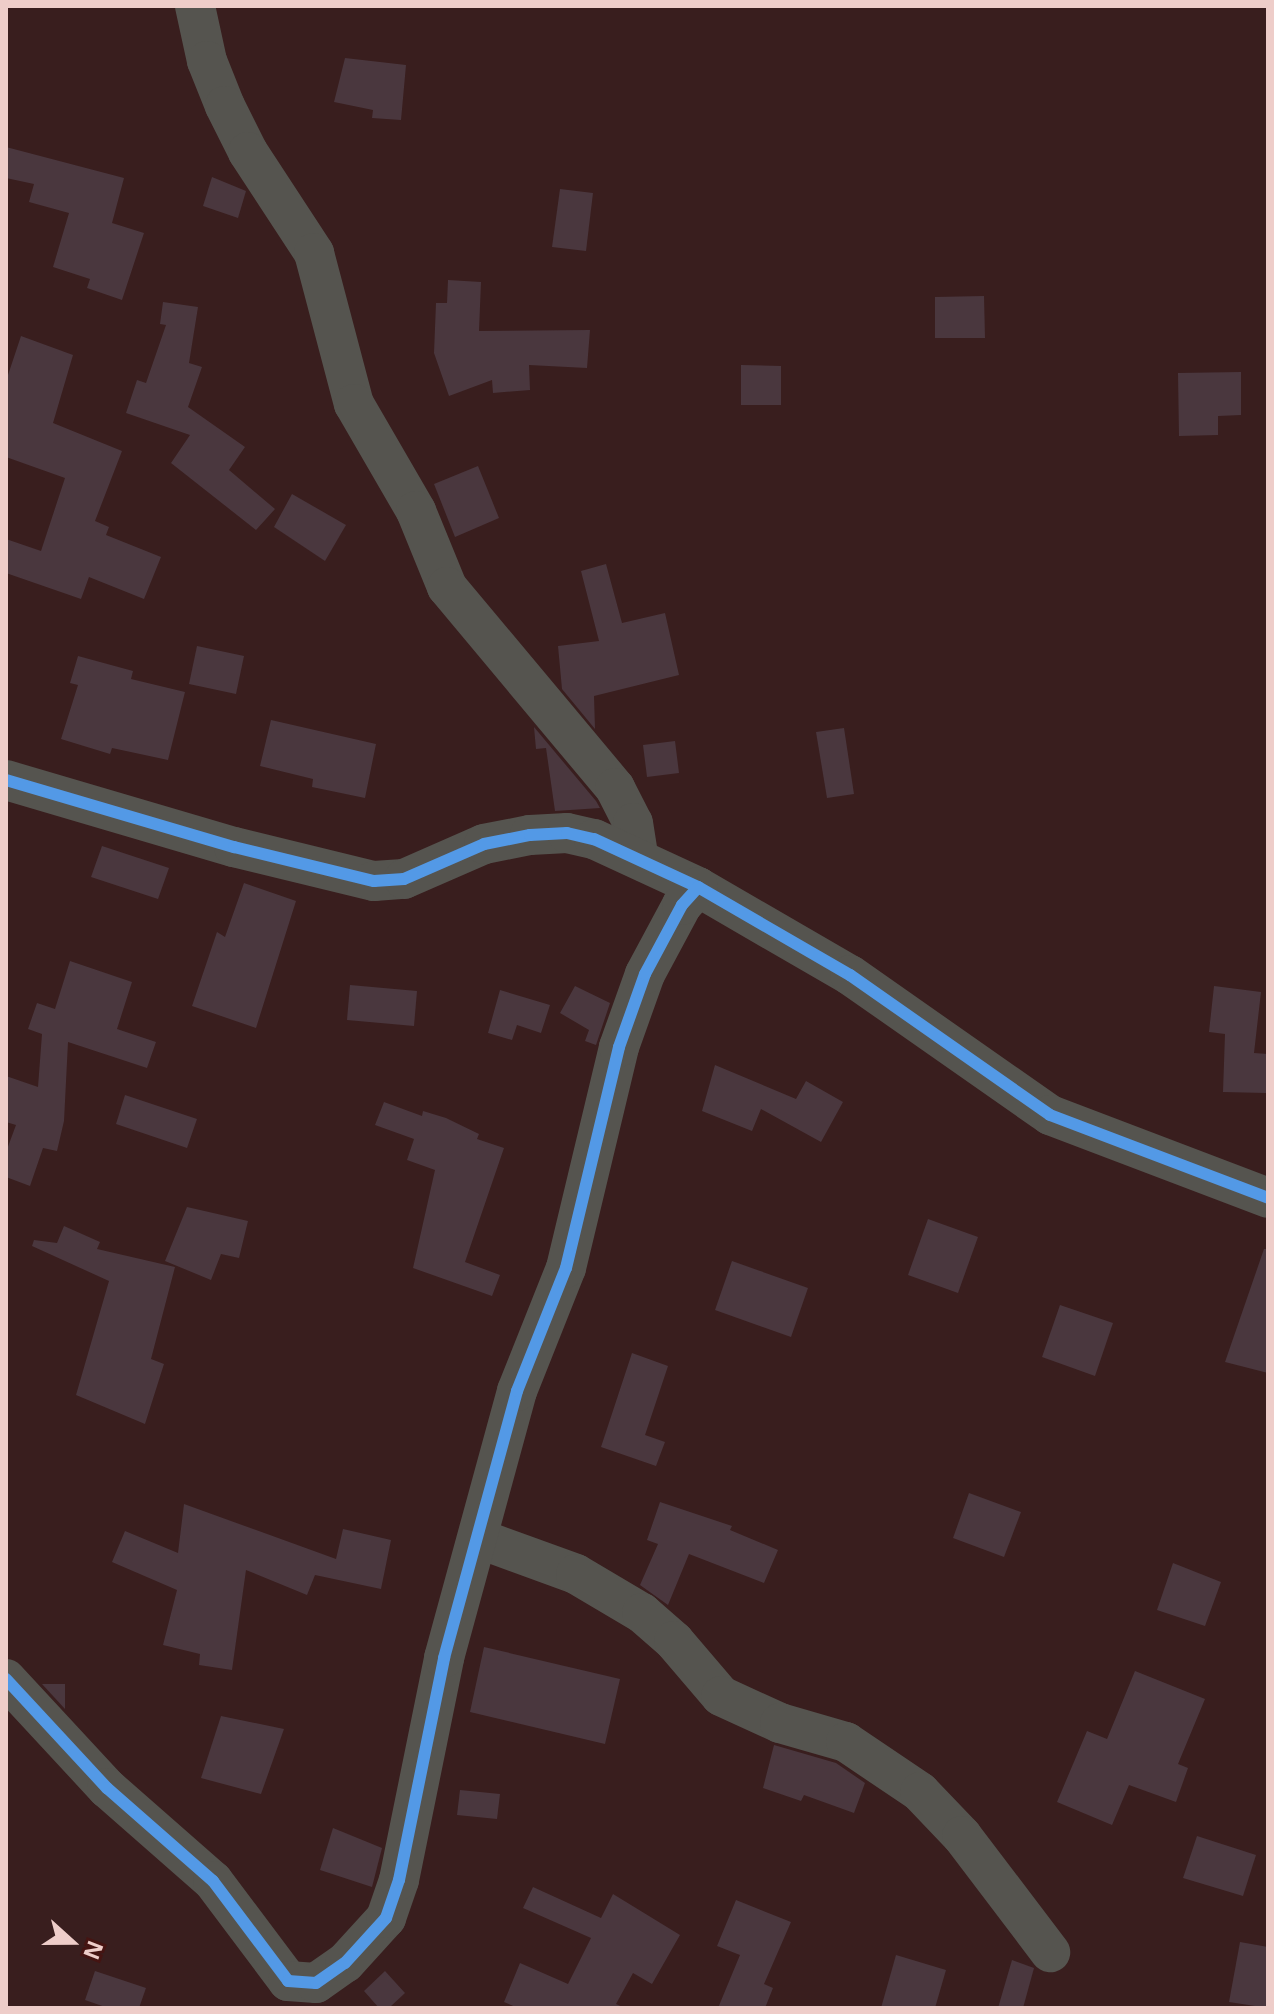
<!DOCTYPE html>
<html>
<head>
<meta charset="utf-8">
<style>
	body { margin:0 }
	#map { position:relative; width:1274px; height:2014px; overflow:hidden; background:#391e1e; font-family:"Open Sans",sans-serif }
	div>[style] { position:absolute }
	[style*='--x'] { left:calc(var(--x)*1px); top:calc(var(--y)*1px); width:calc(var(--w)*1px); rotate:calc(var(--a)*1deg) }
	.building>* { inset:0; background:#4a373e }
	.minor>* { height:40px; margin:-20px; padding:0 20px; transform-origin:20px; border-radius:20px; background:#55544f }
	.cycleway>* { height:12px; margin:-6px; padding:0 6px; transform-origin:6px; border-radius:6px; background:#5399e6 }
	span { translate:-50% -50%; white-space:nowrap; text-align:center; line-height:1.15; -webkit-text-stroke:6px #451412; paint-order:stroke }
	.frame { position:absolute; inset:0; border:8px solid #eecdc9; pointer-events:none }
	.north { position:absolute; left:32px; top:1902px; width:80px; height:80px; -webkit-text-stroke:6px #451412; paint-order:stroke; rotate:111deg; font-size:22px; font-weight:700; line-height:32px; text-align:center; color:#eecdc9 }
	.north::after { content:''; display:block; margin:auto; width:28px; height:36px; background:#eecdc9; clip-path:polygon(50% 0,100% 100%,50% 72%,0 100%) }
</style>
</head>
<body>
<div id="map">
	<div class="building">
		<div style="clip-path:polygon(345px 58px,406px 65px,401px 120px,372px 118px,373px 110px,334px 102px)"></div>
		<div style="clip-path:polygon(6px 147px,124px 178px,112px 223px,144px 233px,122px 300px,87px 288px,90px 279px,53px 267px,69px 213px,29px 202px,34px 184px,6px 178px)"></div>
		<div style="clip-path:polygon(212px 177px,246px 191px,238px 218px,203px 206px)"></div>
		<div style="clip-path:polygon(560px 189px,593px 193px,586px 251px,552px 247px)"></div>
		<div style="clip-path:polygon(448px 280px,481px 282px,479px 331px,590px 330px,587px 368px,529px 365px,530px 390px,493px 393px,492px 380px,449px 396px,434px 353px,436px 303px,447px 303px)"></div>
		<div style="clip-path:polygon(984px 296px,985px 338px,935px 338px,935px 297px)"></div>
		<div style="clip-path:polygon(163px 302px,198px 307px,189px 363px,202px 367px,188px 407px,245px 447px,229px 470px,275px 509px,256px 530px,171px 463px,190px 435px,126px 413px,137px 380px,146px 383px,166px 325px,160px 324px)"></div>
		<div style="clip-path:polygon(21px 336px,73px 355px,53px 423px,122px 451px,95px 521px,109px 527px,106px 535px,161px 557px,144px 599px,89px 577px,81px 599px,6px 573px,6px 539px,41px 551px,65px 478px,6px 457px,6px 381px)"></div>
		<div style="clip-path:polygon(741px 365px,781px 366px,781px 405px,741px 405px)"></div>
		<div style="clip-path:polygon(1241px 372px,1241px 415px,1218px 416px,1218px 435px,1179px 436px,1178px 373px)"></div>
		<div style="clip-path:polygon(478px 466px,499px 518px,455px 537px,434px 484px)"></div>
		<div style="clip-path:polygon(292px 494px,346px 525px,325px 561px,274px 527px)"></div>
		<div style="clip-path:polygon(606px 564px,622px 623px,665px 613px,679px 675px,594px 696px,595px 729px,562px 689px,558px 646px,599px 641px,581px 571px)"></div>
		<div style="clip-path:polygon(197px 646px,244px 656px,236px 694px,189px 684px)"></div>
		<div style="clip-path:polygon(78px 656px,133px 671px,131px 679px,185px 692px,168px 760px,112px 748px,110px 754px,61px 739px,78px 685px,70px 683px)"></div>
		<div style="clip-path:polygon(271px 720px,376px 744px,365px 798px,312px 787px,313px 779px,260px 766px)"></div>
		<div style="clip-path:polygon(534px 727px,596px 801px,600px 808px,555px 811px,546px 748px,536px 749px)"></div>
		<div style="clip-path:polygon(844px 728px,854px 794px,827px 798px,816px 732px)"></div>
		<div style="clip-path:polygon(675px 741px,679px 773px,647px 777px,643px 745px)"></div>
		<div style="clip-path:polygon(102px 846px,169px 868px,158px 899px,91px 877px)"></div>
		<div style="clip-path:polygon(244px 883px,296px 901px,256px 1028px,192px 1006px,217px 932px,225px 937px)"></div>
		<div style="clip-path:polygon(70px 961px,132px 982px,117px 1029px,156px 1042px,147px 1068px,68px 1042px,64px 1121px,57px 1151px,43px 1148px,30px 1186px,6px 1177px,6px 1152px,16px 1125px,6px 1122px,6px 1076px,38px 1087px,42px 1034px,28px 1029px,37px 1003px,55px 1009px)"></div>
		<div style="clip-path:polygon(350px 985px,417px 991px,414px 1026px,347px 1020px)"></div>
		<div style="clip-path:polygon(575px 986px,610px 1003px,596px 1045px,585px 1041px,589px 1030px,560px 1013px)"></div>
		<div style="clip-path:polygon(1214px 986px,1261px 992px,1254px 1053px,1268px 1054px,1266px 1093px,1223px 1092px,1225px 1034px,1209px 1032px)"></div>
		<div style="clip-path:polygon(500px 990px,550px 1005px,541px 1033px,517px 1025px,512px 1040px,488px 1033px)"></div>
		<div style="clip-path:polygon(715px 1065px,796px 1099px,806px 1081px,843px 1102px,821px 1142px,761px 1109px,752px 1131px,702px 1111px)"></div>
		<div style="clip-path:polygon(125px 1095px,197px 1119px,187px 1148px,116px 1124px)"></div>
		<div style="clip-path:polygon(384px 1102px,422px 1116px,423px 1111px,446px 1118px,479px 1134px,477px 1139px,504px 1148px,465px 1262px,500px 1275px,492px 1296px,413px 1268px,435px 1170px,407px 1160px,414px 1139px,375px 1125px)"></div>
		<div style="clip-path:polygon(187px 1207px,248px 1221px,239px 1258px,221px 1254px,211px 1280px,165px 1261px)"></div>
		<div style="clip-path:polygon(928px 1219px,978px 1237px,958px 1293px,908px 1275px)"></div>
		<div style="clip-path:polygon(64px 1226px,100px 1242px,97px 1249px,175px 1267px,151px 1359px,164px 1364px,145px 1424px,76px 1395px,109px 1281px,32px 1246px,34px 1240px,57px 1243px)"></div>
		<div style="clip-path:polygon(1264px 1249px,1268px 1249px,1268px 1373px,1225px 1362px)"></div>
		<div style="clip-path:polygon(732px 1261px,808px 1288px,791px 1337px,715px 1310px)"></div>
		<div style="clip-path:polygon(1060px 1305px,1113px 1323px,1095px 1376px,1042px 1357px)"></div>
		<div style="clip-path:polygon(632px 1353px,668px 1366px,645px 1435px,665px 1442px,656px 1466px,601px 1447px)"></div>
		<div style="clip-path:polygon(969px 1493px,1021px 1512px,1004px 1557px,953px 1538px)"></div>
		<div style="clip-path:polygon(660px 1502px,732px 1526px,730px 1530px,778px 1550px,764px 1583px,689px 1554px,668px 1605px,640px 1585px,658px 1544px,647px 1540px)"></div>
		<div style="clip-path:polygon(184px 1504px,336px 1559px,343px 1529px,391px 1540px,381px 1589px,315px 1575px,307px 1595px,246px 1570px,232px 1670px,199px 1665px,200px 1654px,163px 1645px,177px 1590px,112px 1562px,125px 1531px,178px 1553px)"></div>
		<div style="clip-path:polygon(1173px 1563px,1221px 1582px,1205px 1626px,1157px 1610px)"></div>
		<div style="clip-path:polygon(484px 1647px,620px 1679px,605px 1744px,470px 1712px)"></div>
		<div style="clip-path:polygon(1135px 1671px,1205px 1699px,1178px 1764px,1188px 1768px,1176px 1802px,1129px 1785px,1112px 1825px,1057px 1802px,1087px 1731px,1107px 1739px)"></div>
		<div style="clip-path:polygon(42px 1684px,65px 1684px,65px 1709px)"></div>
		<div style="clip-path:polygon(221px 1716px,284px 1729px,261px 1794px,201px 1778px)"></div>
		<div style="clip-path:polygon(774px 1745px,836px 1763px,865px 1783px,854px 1813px,804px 1795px,801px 1801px,763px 1788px)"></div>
		<div style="clip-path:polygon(460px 1790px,500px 1794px,497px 1819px,457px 1815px)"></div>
		<div style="clip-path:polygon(333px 1828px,382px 1848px,372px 1887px,320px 1870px)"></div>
		<div style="clip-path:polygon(1197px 1836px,1256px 1855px,1243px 1896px,1183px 1878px)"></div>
		<div style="clip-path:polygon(533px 1887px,601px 1918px,613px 1894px,680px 1935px,652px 1984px,633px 1973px,616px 2004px,625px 2008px,518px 2008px,504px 2002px,520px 1963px,568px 1984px,591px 1938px,523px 1908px)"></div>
		<div style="clip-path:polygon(736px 1900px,791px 1922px,764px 1984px,773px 1988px,765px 2008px,718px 2008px,740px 1955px,717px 1946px)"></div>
		<div style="clip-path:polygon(1240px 1942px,1268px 1947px,1268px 2008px,1229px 2002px)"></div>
		<div style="clip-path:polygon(896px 1955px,946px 1970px,935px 2008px,881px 2008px)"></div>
		<div style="clip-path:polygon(1012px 1960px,1034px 1968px,1023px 2008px,998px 2008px)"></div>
		<div style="clip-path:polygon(95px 1971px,146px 1988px,139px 2008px,108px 2008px,85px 2000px)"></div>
		<div style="clip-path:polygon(385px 1971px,405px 1993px,389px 2008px,379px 2008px,364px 1991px)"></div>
	</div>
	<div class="minor">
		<div style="--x:195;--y:6;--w:56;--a:77.7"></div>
		<div style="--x:207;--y:61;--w:48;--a:68.2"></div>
		<div style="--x:225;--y:106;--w:51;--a:63.4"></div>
		<div style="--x:248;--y:152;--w:121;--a:56.8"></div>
		<div style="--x:314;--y:253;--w:156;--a:75.2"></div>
		<div style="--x:354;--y:404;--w:124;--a:59.9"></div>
		<div style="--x:416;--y:511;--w:82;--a:67.8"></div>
		<div style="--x:447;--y:587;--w:262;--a:50.1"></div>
		<div style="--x:615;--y:788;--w:39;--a:63"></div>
		<div style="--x:633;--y:823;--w:36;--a:81"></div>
		<div style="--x:6;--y:780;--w:238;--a:16.4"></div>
		<div style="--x:234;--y:847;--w:144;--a:13.7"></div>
		<div style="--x:374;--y:881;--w:30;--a:-4"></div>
		<div style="--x:404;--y:879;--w:87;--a:-23.6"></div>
		<div style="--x:484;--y:844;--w:47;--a:-11.1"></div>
		<div style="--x:530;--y:835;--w:37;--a:-3"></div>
		<div style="--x:567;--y:833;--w:28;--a:13"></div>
		<div style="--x:594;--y:839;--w:115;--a:24.8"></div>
		<div style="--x:698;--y:887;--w:176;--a:30.1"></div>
		<div style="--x:850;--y:975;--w:244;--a:35"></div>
		<div style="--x:1050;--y:1115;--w:233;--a:20.8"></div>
		<div style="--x:480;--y:1539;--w:102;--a:20"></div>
		<div style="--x:576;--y:1574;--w:77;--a:30.6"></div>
		<div style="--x:642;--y:1613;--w:43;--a:41.2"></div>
		<div style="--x:674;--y:1641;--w:72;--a:49.5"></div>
		<div style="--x:721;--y:1696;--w:65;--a:24.6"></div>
		<div style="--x:780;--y:1723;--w:69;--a:16.1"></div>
		<div style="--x:846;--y:1742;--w:89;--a:34"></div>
		<div style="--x:920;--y:1792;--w:61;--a:46.3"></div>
		<div style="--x:962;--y:1836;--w:146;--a:52.8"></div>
		<div style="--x:6;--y:1679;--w:149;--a:47.2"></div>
		<div style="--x:107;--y:1788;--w:141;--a:41.3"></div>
		<div style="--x:213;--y:1881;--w:125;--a:53.1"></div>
		<div style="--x:288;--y:1981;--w:28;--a:4"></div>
		<div style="--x:316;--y:1983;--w:35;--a:-35"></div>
		<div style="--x:345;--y:1963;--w:61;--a:-47.7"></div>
		<div style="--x:386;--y:1918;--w:40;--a:-71.1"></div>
		<div style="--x:399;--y:1880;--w:227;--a:-78.5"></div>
		<div style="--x:444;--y:1658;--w:277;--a:-74.7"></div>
		<div style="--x:517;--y:1391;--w:132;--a:-68.3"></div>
		<div style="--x:566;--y:1268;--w:227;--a:-76.5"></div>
		<div style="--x:619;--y:1047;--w:77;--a:-70.4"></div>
		<div style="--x:645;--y:974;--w:78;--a:-61.8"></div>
		<div style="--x:682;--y:905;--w:24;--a:-48"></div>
	</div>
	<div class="cycleway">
		<div style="--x:6;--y:780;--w:238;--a:16.4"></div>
		<div style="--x:234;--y:847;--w:144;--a:13.7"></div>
		<div style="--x:374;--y:881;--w:30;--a:-4"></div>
		<div style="--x:404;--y:879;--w:87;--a:-23.6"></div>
		<div style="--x:484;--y:844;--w:47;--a:-11.1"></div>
		<div style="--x:530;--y:835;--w:37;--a:-3"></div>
		<div style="--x:567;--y:833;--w:28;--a:13"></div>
		<div style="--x:594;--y:839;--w:115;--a:24.8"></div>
		<div style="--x:698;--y:887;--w:176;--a:30.1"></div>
		<div style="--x:850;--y:975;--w:244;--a:35"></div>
		<div style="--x:1050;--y:1115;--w:233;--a:20.8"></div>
		<div style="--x:6;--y:1679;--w:149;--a:47.2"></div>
		<div style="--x:107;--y:1788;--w:141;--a:41.3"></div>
		<div style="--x:213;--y:1881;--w:125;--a:53.1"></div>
		<div style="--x:288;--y:1981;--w:28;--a:4"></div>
		<div style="--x:316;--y:1983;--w:35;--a:-35"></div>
		<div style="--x:345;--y:1963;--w:61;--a:-47.7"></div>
		<div style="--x:386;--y:1918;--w:40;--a:-71.1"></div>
		<div style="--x:399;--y:1880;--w:227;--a:-78.5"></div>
		<div style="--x:444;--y:1658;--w:277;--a:-74.7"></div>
		<div style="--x:517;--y:1391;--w:132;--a:-68.3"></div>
		<div style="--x:566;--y:1268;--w:227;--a:-76.5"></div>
		<div style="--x:619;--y:1047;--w:77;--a:-70.4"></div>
		<div style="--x:645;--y:974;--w:78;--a:-61.8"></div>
		<div style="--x:682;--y:905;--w:24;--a:-48"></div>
	</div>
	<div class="frame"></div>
	<div class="north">N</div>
</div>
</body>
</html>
